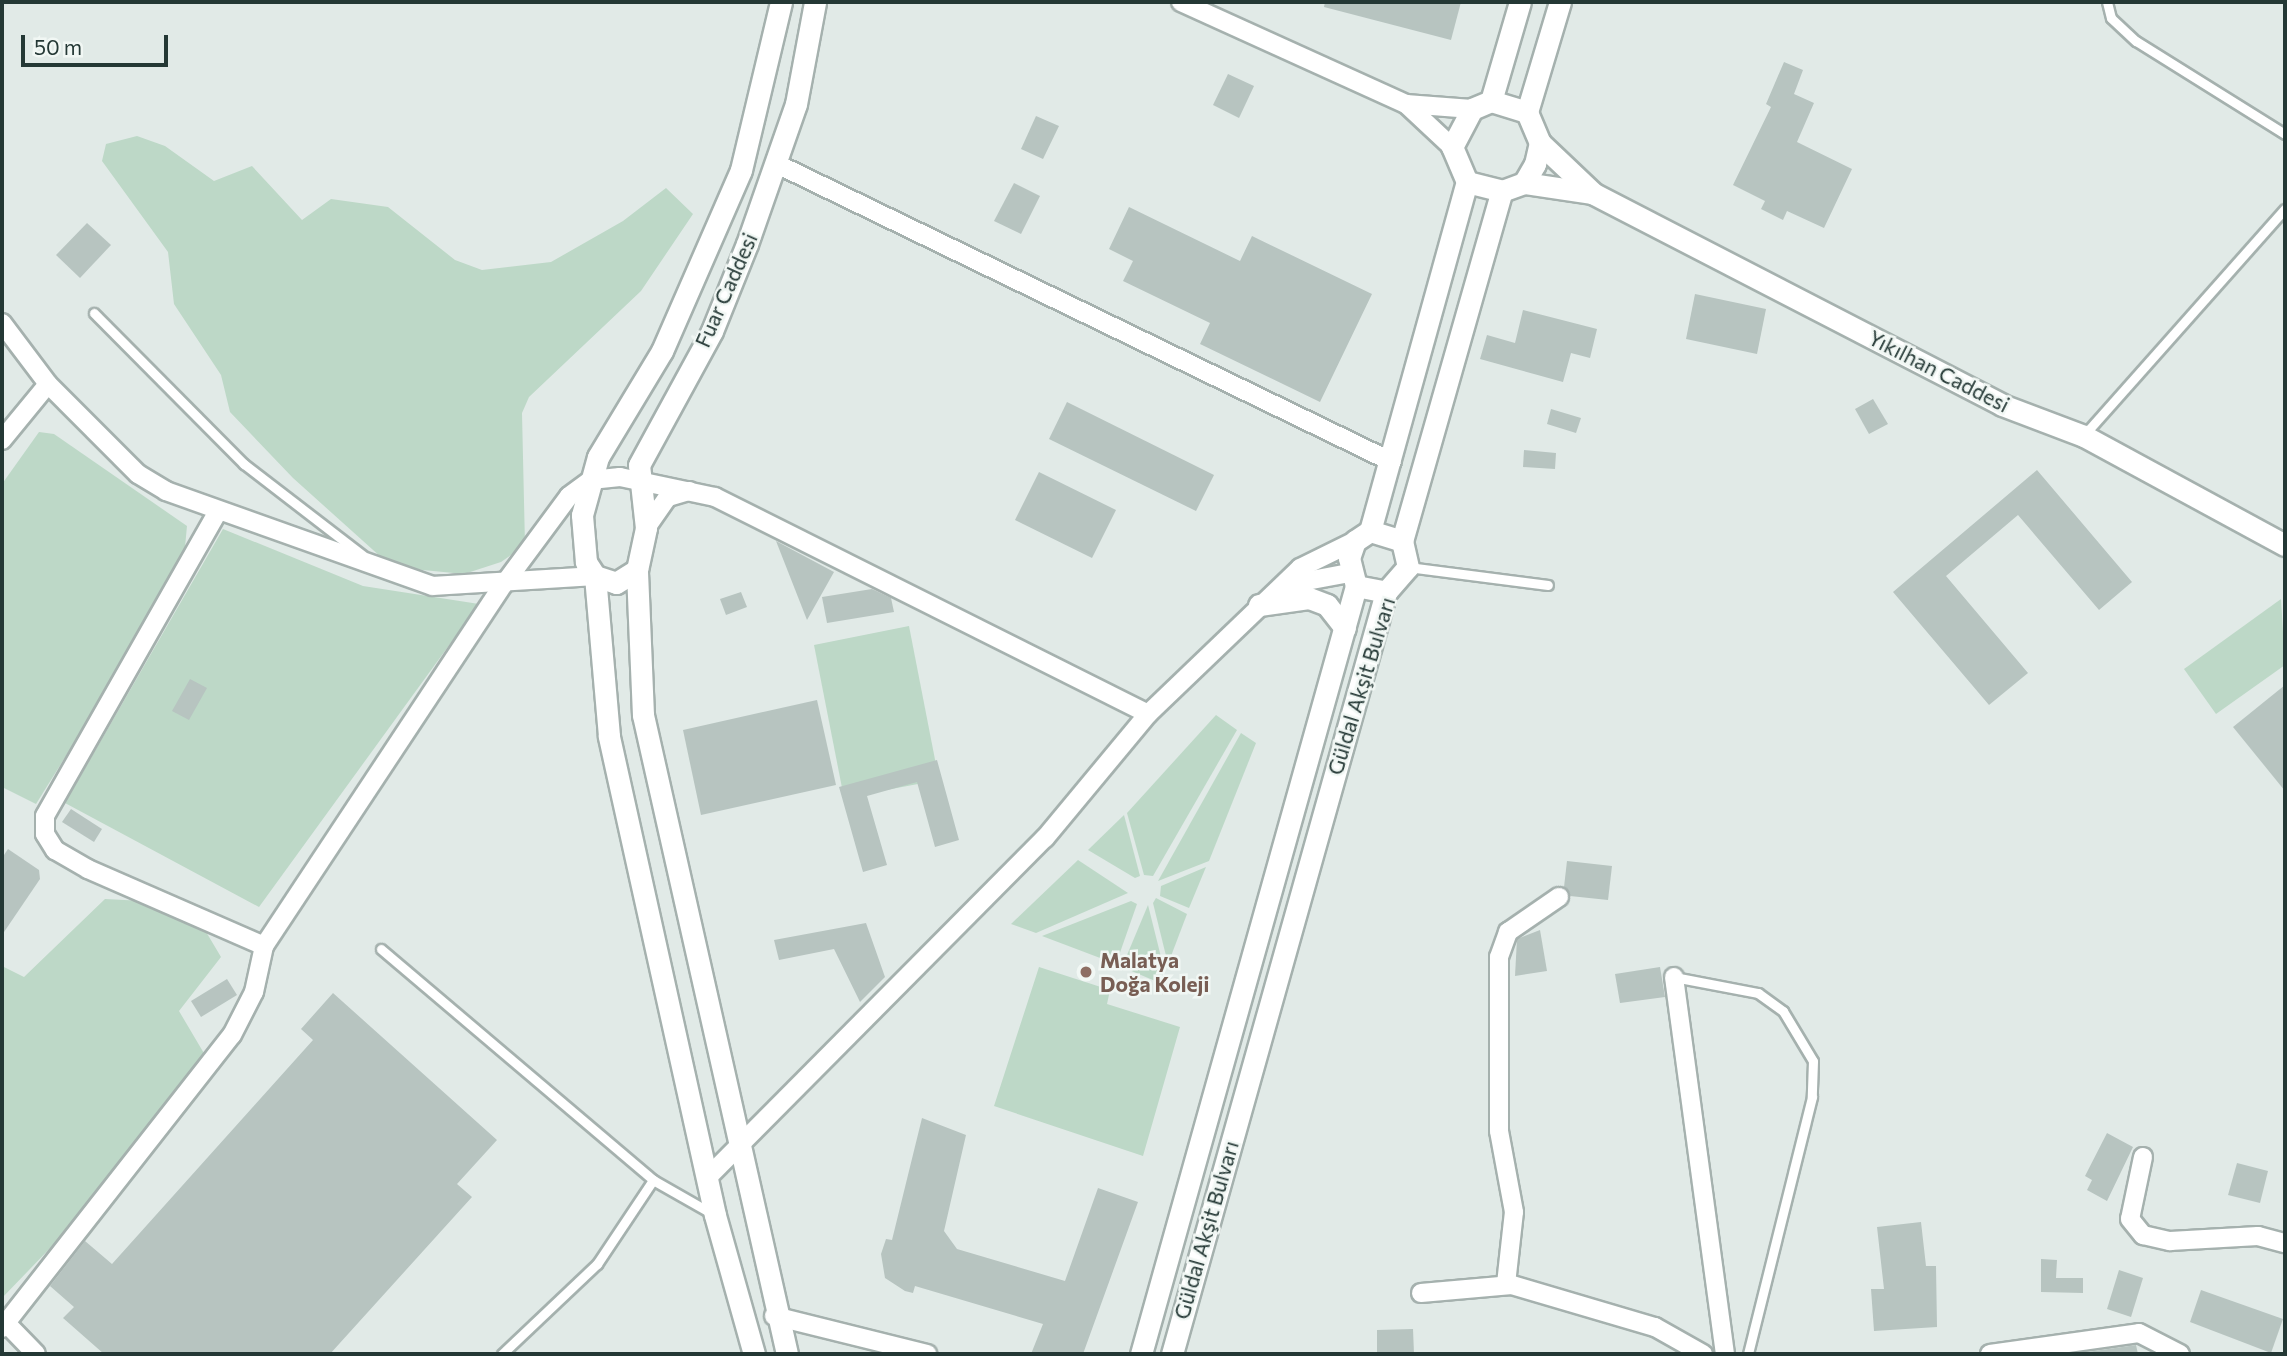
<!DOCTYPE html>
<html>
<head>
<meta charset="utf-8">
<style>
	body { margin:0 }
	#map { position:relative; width:2287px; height:1356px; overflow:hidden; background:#e1eae7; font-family:Commissioner,sans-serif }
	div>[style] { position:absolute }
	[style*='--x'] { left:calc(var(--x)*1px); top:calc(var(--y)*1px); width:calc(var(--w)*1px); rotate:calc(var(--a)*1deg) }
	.green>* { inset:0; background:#bdd8c7 }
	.building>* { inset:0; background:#b7c4c0 }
	.roads { filter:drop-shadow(2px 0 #a5b1ae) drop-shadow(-2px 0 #a5b1ae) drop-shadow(0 2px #a5b1ae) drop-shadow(0 -2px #a5b1ae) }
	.service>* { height:9px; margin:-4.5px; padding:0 4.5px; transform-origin:4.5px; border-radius:4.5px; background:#fff }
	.minor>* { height:18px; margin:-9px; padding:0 9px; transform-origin:9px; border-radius:9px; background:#fff }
	.tertiary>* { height:21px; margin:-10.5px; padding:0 10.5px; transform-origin:10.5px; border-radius:10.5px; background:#fff }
	.secondary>* { height:21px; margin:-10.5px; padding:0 10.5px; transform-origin:10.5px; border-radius:10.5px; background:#fff }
	.dots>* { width:19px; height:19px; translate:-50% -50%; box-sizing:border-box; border:4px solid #f1f7f4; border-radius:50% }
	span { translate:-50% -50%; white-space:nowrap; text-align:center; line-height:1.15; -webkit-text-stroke:5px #f1f7f4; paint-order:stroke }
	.street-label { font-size:21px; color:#243835 }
	.education-label { font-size:21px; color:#785e54; font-weight:700 }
	.left { translate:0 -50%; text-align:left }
	.frame { position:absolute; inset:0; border:4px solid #243835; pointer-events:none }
	.scale { position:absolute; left:21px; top:35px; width:147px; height:32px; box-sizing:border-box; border:4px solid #243835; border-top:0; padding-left:9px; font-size:21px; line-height:24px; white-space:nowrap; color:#243835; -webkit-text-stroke:5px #f1f7f4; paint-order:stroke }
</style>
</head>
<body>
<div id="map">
	<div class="green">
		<div style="clip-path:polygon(137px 136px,165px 146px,214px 181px,252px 166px,302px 220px,331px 199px,388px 207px,455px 260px,482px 270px,551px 262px,623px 221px,666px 188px,693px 214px,641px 291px,529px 397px,522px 413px,525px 545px,501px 562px,464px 574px,392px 567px,293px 478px,230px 412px,221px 375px,174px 304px,168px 252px,102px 161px,106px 144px)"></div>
		<div style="clip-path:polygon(39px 432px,54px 434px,187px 526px,183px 568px,36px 804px,2px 787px,2px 484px)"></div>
		<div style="clip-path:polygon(223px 529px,363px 586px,479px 604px,259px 907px,65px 803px)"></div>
		<div style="clip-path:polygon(2281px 599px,2285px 665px,2216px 714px,2184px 669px)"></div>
		<div style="clip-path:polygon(909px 626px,939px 780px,844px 798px,814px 645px)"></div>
		<div style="clip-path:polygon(1216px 715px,1237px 730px,1153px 876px,1144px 875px,1127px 813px)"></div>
		<div style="clip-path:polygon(1241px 733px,1256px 743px,1209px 861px,1158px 881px)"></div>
		<div style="clip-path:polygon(1124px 815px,1140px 876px,1135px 878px,1088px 850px)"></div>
		<div style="clip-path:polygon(1078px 860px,1128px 893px,1036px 933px,1011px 924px)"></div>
		<div style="clip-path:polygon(1206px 867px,1189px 908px,1160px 896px,1161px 886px)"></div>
		<div style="clip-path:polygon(1156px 898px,1187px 914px,1168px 964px,1153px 903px)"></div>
		<div style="clip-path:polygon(105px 899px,163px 902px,199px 920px,221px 957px,179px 1011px,205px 1055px,83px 1214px,2px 1298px,2px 966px,24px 977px)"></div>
		<div style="clip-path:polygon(1131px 901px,1137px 904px,1116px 964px,1042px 936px)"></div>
		<div style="clip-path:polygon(1148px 905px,1164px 969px,1160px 983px,1122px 967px)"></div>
		<div style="clip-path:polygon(1039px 967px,1110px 990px,1107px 1004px,1180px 1027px,1143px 1156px,994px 1106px)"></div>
	</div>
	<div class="building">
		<div style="clip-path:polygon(1325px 2px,1461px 2px,1451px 40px,1324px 7px)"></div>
		<div style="clip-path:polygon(1784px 62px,1803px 70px,1794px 94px,1814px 103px,1797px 142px,1852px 169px,1824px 228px,1787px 211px,1783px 220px,1761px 209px,1765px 201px,1733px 185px,1771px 107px,1766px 104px)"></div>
		<div style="clip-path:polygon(1228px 74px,1254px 86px,1239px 118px,1213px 105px)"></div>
		<div style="clip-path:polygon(1036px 116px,1059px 126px,1043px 159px,1021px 149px)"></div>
		<div style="clip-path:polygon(1014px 183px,1040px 196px,1021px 234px,994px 221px)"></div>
		<div style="clip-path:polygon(1129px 207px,1240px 261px,1252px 236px,1372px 294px,1320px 402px,1200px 344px,1210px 323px,1123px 281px,1133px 261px,1109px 249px)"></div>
		<div style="clip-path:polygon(87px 223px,111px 245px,80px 278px,56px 255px)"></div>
		<div style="clip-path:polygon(1695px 294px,1766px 309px,1757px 354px,1686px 339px)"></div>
		<div style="clip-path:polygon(1523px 310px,1597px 329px,1590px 358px,1571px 353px,1563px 382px,1480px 359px,1487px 335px,1515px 343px)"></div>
		<div style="clip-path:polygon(1873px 399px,1888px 424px,1869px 434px,1855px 409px)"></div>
		<div style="clip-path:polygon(1067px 402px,1214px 475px,1196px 511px,1049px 439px)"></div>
		<div style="clip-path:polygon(1551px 409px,1581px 418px,1576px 433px,1547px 424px)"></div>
		<div style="clip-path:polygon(1524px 450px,1556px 453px,1555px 469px,1523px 467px)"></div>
		<div style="clip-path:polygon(2037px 470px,2132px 582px,2099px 610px,2018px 515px,1946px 576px,2028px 673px,1989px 705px,1893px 592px)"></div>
		<div style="clip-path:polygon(1039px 472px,1116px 510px,1092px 558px,1015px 520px)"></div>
		<div style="clip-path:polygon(776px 541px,834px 572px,807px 620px)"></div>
		<div style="clip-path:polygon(872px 589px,891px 598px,894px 612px,827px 623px,822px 597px)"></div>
		<div style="clip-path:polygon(741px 592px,747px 607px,726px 615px,720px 599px)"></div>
		<div style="clip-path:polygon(190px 679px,207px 688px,189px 720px,172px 711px)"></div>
		<div style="clip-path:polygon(2285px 685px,2285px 791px,2233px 727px)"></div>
		<div style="clip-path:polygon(817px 700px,836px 785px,701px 815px,683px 730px)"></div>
		<div style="clip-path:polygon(937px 760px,959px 840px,935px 847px,917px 782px,867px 796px,887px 865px,863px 872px,839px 787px)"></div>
		<div style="clip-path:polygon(71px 809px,102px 829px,94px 842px,62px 822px)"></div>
		<div style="clip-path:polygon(8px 849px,39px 870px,40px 879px,2px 935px,2px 858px)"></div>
		<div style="clip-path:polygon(1567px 861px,1612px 866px,1608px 900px,1570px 896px,1564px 887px)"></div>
		<div style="clip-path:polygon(866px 923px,885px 977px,860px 1002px,834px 949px,779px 960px,774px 940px)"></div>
		<div style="clip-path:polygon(1540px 930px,1547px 971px,1515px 976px,1517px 939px)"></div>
		<div style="clip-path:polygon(1660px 967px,1665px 997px,1620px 1003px,1615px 974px)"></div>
		<div style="clip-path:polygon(227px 979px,237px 995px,201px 1017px,191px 1001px)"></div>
		<div style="clip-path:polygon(333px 993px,497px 1140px,457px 1184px,472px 1197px,330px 1354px,104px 1354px,63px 1318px,74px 1307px,50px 1286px,85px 1241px,112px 1264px,313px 1040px,301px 1029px)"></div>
		<div style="clip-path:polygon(922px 1118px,966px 1135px,944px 1231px,957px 1249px,1065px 1281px,1098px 1188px,1138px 1202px,1083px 1354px,1031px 1354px,1043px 1324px,915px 1286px,913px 1293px,905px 1291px,885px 1278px,881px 1254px,886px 1239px,892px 1240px)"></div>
		<div style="clip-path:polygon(2107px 1133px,2133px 1147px,2107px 1201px,2087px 1190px,2092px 1180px,2085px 1176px)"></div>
		<div style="clip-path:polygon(2237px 1163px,2268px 1171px,2260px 1203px,2228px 1195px)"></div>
		<div style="clip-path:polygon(1921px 1222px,1926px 1266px,1936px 1266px,1937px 1327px,1874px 1331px,1871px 1289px,1884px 1289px,1877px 1227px)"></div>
		<div style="clip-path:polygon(2041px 1259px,2057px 1260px,2056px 1278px,2083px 1278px,2083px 1293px,2041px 1292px)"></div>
		<div style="clip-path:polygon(2119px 1270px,2143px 1278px,2131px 1317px,2107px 1309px)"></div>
		<div style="clip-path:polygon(2201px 1290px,2283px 1319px,2271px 1353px,2190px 1322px)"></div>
		<div style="clip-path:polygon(1413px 1329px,1414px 1354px,1377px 1354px,1377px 1330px)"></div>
		<div style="clip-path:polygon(2136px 1345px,2138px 1354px,2073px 1354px)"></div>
	</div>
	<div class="roads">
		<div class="service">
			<div style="--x:2107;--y:2;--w:16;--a:76"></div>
			<div style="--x:2111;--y:18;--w:34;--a:43"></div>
			<div style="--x:2136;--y:41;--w:176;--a:32"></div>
			<div style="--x:94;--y:313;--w:213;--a:45.2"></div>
			<div style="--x:244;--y:464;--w:149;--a:37.6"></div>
			<div style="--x:2084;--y:435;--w:302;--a:-48.4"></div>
			<div style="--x:1408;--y:567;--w:141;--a:7.3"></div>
			<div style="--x:381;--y:949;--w:357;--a:40.3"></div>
			<div style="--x:653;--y:1180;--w:67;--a:29.6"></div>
			<div style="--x:1674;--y:977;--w:86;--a:10.8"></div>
			<div style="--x:1758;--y:993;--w:31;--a:36"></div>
			<div style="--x:1783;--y:1011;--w:58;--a:59"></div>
			<div style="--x:1813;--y:1061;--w:36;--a:92"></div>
			<div style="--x:1812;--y:1097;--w:265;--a:104"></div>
			<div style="--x:502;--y:1354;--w:131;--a:-43.5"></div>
			<div style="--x:597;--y:1264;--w:101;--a:-56.3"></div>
		</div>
		<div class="minor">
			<div style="--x:1181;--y:2;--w:247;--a:24.4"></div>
			<div style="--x:1406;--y:104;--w:63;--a:43.1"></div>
			<div style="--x:1406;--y:104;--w:66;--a:4.3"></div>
			<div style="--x:777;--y:164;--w:683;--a:25.85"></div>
			<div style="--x:2;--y:323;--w:76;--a:53"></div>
			<div style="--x:48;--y:384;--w:127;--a:45"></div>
			<div style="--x:138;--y:474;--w:33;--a:31"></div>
			<div style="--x:166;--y:491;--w:283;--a:19.6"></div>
			<div style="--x:433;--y:586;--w:162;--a:-3.5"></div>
			<div style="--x:2;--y:440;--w:72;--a:-50.6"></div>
			<div style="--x:217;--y:513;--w:348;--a:119.6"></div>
			<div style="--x:45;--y:816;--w:18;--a:90"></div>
			<div style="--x:45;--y:834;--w:19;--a:58"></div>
			<div style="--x:55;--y:850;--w:38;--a:30"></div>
			<div style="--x:88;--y:869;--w:192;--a:23.6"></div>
			<div style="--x:646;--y:528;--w:38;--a:-55"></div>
			<div style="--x:668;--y:497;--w:22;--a:-16"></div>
			<div style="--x:1285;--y:585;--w:66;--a:-10.5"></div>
			<div style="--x:1674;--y:977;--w:380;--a:82.3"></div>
			<div style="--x:2143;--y:1157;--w:63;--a:101.8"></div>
			<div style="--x:2130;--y:1219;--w:21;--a:51"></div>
			<div style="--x:2143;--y:1235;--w:28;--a:13"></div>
			<div style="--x:2170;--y:1241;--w:88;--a:-3.3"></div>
			<div style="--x:2258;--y:1236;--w:28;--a:15"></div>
			<div style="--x:707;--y:1178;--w:479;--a:-45.2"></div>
			<div style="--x:1045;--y:838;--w:161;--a:-50.3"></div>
			<div style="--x:1148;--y:714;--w:211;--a:-43.8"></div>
			<div style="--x:1300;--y:568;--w:61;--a:-26.1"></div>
			<div style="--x:1506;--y:1284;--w:72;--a:-83.7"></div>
			<div style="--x:1514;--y:1212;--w:82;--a:-100.5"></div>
			<div style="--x:1499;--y:1131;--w:174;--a:-90"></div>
			<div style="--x:1499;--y:957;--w:27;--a:-70"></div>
			<div style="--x:1508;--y:932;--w:62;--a:-34.5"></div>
			<div style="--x:1421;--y:1293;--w:91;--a:-5"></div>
			<div style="--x:1512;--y:1285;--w:149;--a:16.4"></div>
			<div style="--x:1655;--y:1327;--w:55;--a:29.4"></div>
			<div style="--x:774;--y:1316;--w:158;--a:13.9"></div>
			<div style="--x:6;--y:1323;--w:43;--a:45.9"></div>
			<div style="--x:2;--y:1328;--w:372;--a:-51.9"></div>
			<div style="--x:232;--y:1035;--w:48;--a:-62.9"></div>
			<div style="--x:254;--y:992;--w:47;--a:-77.7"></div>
			<div style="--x:264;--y:946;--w:434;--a:-56.5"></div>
			<div style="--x:504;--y:584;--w:109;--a:-53.5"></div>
			<div style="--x:569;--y:496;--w:27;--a:-36"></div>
			<div style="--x:591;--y:480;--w:29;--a:-6"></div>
			<div style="--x:620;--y:477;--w:97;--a:11.9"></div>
			<div style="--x:715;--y:497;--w:484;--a:26.6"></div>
			<div style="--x:1990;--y:1354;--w:150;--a:-8"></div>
			<div style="--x:2139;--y:1333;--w:46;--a:27.1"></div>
		</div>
		<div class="tertiary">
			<div style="--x:1491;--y:101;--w:38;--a:17"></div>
			<div style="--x:1540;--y:143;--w:74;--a:43.4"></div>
			<div style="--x:1594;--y:194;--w:459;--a:27.3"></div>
			<div style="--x:2002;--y:405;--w:88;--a:20.7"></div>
			<div style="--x:2084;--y:436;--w:229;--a:28.5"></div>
			<div style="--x:1467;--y:182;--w:36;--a:14"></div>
			<div style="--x:1524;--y:183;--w:69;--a:8.4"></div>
			<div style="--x:1370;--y:531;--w:34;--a:17"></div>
			<div style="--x:595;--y:576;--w:22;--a:18"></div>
			<div style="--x:616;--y:583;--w:25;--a:-32"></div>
			<div style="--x:1356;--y:586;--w:31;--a:11"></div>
			<div style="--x:1259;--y:605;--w:50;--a:-8"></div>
			<div style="--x:1309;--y:598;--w:19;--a:21"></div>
			<div style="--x:1327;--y:605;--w:29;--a:52"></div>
			<div style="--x:754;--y:1354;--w:144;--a:-105.7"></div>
			<div style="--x:715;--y:1215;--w:491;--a:-102.5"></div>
			<div style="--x:609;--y:736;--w:161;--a:-95"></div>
			<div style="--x:595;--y:576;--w:17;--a:-123"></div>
			<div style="--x:586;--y:562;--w:47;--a:-94.9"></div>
			<div style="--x:582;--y:515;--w:60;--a:-74.6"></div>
			<div style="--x:598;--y:457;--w:124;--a:-58.9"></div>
			<div style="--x:662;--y:351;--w:197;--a:-66.4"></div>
			<div style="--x:741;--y:170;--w:173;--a:-76.6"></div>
			<div style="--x:787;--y:1354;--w:655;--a:-102.7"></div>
			<div style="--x:643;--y:715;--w:145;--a:-92.4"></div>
			<div style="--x:637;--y:570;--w:43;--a:-77.9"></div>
			<div style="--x:646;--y:528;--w:63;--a:-96.3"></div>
			<div style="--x:639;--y:465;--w:153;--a:-61.4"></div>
			<div style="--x:712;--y:331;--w:94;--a:-68.1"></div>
			<div style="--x:747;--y:244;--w:148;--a:-70.7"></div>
			<div style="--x:796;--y:104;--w:104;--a:-79.4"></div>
		</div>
		<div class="secondary">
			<div style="--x:1141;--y:1354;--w:798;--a:-74.36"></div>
			<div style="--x:1356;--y:586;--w:29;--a:-104"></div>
			<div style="--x:1349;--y:558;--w:18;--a:-71"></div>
			<div style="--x:1355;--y:541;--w:18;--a:-34"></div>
			<div style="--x:1370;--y:531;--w:362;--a:-74.5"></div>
			<div style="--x:1467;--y:182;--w:38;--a:-113"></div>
			<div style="--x:1452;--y:147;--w:43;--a:-62.2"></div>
			<div style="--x:1472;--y:109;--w:21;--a:-23"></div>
			<div style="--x:1491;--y:101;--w:103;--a:-73.7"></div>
			<div style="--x:1172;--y:1354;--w:791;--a:-74.31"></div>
			<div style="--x:1386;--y:592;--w:33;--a:-49"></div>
			<div style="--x:1408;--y:567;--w:27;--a:-103"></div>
			<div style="--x:1402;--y:541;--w:364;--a:-74.1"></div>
			<div style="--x:1502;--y:191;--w:23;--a:-20"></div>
			<div style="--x:1524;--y:183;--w:22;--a:-60"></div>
			<div style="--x:1535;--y:164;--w:22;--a:-77"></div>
			<div style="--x:1540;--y:143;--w:34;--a:-113"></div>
			<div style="--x:1527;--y:112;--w:115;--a:-73.3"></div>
		</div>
	</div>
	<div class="dots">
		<div style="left:1086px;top:972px;background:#8d6e63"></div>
	</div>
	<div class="street-label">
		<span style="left:726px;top:290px;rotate:-66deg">Fuar Caddesi</span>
		<span style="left:1939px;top:371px;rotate:27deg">Yıkılhan Caddesi</span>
		<span style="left:1361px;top:686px;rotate:-73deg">Güldal Akşit Bulvarı</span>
		<span style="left:1206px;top:1230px;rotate:-74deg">Güldal Akşit Bulvarı</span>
	</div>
	<div class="education-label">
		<span class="left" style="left:1100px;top:972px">Malatya<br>Doğa Koleji</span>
	</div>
	<div class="frame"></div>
	<div class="scale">50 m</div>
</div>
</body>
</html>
